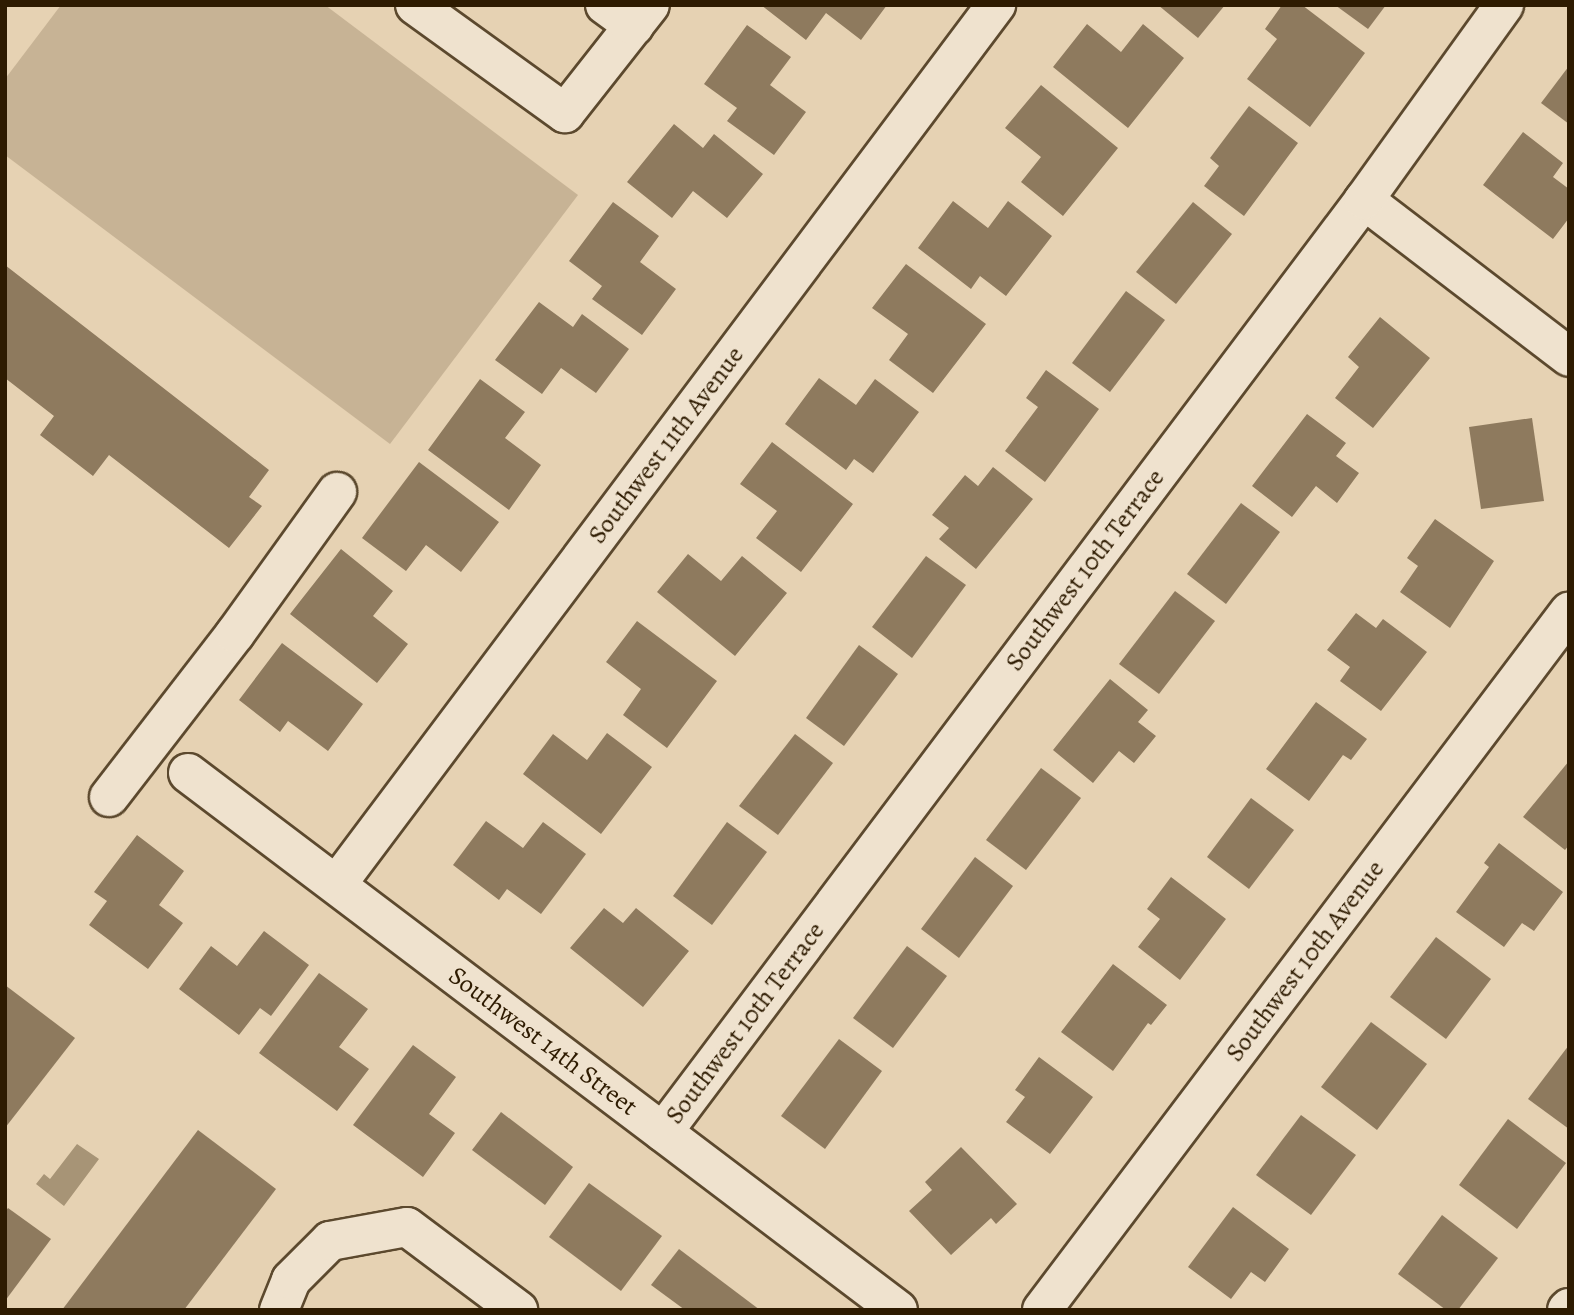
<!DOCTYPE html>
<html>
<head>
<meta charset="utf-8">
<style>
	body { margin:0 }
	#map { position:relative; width:1574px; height:1315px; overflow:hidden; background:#e6d2b3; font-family:Alegreya,serif }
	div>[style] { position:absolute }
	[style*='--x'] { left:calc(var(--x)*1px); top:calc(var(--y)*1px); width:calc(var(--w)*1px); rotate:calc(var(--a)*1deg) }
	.green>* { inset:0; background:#c7b395 }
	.water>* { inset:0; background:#a79476 }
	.building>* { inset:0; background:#8e7a5e }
	.roads { filter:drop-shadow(2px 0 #5c492e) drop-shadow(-2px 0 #5c492e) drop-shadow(0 2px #5c492e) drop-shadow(0 -2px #5c492e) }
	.minor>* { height:38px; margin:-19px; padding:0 19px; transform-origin:19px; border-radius:19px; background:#efe2ce }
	span { translate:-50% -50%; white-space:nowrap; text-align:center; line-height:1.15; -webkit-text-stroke:6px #efe2ce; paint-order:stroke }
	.street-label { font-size:26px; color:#2e1b01 }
	.frame { position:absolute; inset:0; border:7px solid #2e1b01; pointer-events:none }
</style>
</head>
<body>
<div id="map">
	<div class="green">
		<div style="clip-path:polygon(61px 5px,325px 5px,578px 195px,390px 444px,5px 155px,5px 79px)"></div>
	</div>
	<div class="water">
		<div style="clip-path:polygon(77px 1144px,99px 1159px,64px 1206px,36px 1184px,44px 1174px,50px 1179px)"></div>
	</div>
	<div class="building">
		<div style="clip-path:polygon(761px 5px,887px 5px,861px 40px,826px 13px,806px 40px)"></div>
		<div style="clip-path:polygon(1158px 5px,1225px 5px,1198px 38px)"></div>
		<div style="clip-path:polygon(1282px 5px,1302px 5px,1365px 53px,1310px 127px,1247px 79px,1277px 39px,1265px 29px)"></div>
		<div style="clip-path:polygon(1335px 5px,1386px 5px,1368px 29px)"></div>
		<div style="clip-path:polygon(1087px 24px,1121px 52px,1143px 24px,1184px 58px,1128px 128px,1053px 67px)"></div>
		<div style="clip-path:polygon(747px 25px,791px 57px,770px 85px,806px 112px,774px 155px,727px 121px,737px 108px,704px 84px)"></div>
		<div style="clip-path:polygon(1569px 66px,1569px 124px,1541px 103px)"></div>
		<div style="clip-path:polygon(1041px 85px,1118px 148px,1063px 216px,1021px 182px,1041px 157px,1005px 128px)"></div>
		<div style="clip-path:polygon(1249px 106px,1298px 143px,1244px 216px,1204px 186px,1219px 166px,1210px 158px)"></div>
		<div style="clip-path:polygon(674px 124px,703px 148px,714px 134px,763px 174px,727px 218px,693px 191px,672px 218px,627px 182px)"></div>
		<div style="clip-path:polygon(1523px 132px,1563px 163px,1553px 177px,1569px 189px,1569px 218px,1553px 239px,1483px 185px)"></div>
		<div style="clip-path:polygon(953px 201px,988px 228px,1008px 201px,1052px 236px,1006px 296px,980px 276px,971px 289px,918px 248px)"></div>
		<div style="clip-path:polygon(613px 202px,659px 236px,640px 262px,676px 289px,642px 335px,592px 299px,602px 286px,569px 261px)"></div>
		<div style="clip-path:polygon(1193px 202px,1232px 234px,1176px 304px,1136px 272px)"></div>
		<div style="clip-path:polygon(906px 264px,986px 324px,933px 393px,889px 360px,908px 334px,872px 308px)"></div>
		<div style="clip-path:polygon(5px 265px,269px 470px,249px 497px,262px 506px,229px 548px,109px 455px,93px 476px,40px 435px,54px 416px,5px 378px)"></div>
		<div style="clip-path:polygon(1126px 291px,1165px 320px,1110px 392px,1072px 363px)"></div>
		<div style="clip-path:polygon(539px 302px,573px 327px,582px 314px,629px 349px,596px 393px,561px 368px,542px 394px,495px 360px)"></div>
		<div style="clip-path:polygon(1380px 317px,1430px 358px,1373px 428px,1335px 398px,1359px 367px,1348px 357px)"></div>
		<div style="clip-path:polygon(1046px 370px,1099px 409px,1045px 482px,1005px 451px,1038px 407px,1026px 398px)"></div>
		<div style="clip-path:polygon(819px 378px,856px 405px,875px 379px,919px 412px,873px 473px,854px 459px,846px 470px,785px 424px)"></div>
		<div style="clip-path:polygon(480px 379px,525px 412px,505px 438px,541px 465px,509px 510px,428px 450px)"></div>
		<div style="clip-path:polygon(1307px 414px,1346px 443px,1336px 456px,1359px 473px,1337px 503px,1316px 486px,1292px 517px,1252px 486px)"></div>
		<div style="clip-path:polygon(1532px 418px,1544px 501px,1481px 509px,1469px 427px)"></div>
		<div style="clip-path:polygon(772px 442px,853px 504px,801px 572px,756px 538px,777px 511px,740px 484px)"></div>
		<div style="clip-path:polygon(419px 462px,499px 522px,461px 572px,426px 545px,406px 571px,362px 538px)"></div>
		<div style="clip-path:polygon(993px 467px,1033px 499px,976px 569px,939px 539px,949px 528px,932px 515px,965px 475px,978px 486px)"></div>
		<div style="clip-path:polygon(1241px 503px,1280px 532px,1226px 604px,1187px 574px)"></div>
		<div style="clip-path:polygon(1435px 519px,1494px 561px,1450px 628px,1400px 592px,1418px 566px,1407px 558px)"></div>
		<div style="clip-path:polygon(341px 549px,393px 591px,373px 616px,408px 644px,377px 683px,290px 614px)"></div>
		<div style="clip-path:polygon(688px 554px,721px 581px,742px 556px,787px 593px,735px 656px,657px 592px)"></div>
		<div style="clip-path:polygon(926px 556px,966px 585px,912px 658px,872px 627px)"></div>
		<div style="clip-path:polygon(1175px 591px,1215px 621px,1159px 694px,1119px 664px)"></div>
		<div style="clip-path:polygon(1356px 613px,1376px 628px,1383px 619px,1427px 652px,1381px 711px,1340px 681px,1350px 667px,1327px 650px)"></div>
		<div style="clip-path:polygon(637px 621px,717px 681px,667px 748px,623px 715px,641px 689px,606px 662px)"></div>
		<div style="clip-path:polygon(282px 643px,363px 704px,328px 751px,288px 721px,280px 732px,239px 700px)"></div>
		<div style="clip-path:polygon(859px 645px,898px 674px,844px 746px,806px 718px)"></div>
		<div style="clip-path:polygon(1110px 679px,1148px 710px,1138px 722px,1156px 736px,1134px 763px,1119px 751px,1093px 783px,1053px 750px)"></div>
		<div style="clip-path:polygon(1316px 702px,1367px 739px,1351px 760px,1343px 755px,1309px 801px,1266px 769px)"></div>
		<div style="clip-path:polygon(607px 733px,652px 767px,601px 834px,523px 774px,553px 734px,587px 760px)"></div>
		<div style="clip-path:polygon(795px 734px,833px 763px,778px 835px,739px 806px)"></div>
		<div style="clip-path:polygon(1569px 761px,1569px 845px,1565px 850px,1523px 817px)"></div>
		<div style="clip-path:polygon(1041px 768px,1081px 798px,1026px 870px,986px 840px)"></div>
		<div style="clip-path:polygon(1251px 798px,1294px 830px,1249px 889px,1207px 857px)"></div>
		<div style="clip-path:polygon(486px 821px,523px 848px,543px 822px,586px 854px,541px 914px,507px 889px,499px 900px,453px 865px)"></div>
		<div style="clip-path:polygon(727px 822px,767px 852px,712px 925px,673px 896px)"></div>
		<div style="clip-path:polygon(137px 835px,184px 871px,159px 905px,183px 923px,148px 969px,89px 925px,107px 901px,94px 892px)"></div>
		<div style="clip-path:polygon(1499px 843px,1563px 892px,1534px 931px,1522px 923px,1504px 947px,1456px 912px,1489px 867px,1484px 863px)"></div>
		<div style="clip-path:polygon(975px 857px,1013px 886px,959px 958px,921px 929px)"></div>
		<div style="clip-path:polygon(1171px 877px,1226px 919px,1180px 980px,1138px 947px,1160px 919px,1147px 909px)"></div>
		<div style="clip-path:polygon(604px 908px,623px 923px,636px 908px,689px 951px,643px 1007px,570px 948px)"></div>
		<div style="clip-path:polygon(264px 931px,309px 965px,271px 1016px,260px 1008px,239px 1035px,179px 989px,211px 946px,237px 966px)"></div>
		<div style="clip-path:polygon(1436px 937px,1491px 979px,1446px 1039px,1390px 997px)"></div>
		<div style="clip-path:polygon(907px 946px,947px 976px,893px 1048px,853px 1018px)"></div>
		<div style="clip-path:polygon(1113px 964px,1167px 1005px,1151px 1025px,1148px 1023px,1113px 1071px,1061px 1032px)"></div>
		<div style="clip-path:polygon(319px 973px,368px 1009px,339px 1047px,369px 1069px,337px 1111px,259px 1053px)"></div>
		<div style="clip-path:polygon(5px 985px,75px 1038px,5px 1128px)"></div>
		<div style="clip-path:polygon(1371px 1022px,1427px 1064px,1377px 1130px,1321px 1087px)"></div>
		<div style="clip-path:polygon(839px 1039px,882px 1071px,825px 1149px,781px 1116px)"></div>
		<div style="clip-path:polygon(413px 1045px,456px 1077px,429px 1114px,455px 1133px,423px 1177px,353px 1125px)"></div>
		<div style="clip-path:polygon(1569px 1045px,1569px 1129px,1528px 1099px)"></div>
		<div style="clip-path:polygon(1039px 1057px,1093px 1097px,1050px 1154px,1006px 1122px,1025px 1097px,1015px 1090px)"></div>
		<div style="clip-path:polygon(501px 1112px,573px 1167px,545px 1205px,472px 1150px)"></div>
		<div style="clip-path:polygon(1301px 1115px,1356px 1155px,1311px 1215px,1256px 1175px)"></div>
		<div style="clip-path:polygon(1508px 1119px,1566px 1163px,1517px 1229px,1459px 1185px)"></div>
		<div style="clip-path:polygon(198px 1130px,276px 1189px,184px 1310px,62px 1310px)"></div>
		<div style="clip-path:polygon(961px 1147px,1017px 1204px,996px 1224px,991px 1218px,951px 1255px,909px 1211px,932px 1190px,925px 1182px)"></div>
		<div style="clip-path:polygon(589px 1183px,662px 1236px,621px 1291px,549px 1237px)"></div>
		<div style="clip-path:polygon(1233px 1207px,1289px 1249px,1265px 1282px,1251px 1272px,1231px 1299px,1188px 1267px)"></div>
		<div style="clip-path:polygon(8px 1208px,51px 1239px,5px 1301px,5px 1212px)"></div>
		<div style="clip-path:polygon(1442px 1215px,1498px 1258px,1458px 1310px,1446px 1310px,1398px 1274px)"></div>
		<div style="clip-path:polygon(679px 1249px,760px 1310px,685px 1310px,651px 1285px)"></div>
	</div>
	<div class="roads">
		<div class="minor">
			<div style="--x:415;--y:5;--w:185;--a:35.8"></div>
			<div style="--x:565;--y:113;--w:137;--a:-51.8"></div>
			<div style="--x:605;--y:5;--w:36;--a:36"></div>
			<div style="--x:1364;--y:200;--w:258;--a:37.4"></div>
			<div style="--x:188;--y:773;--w:890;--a:37.1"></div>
			<div style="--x:109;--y:797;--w:206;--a:-52.3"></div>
			<div style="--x:235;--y:634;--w:175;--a:-54.3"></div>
			<div style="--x:337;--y:884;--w:1099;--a:-53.14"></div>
			<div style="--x:663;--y:1132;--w:1166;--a:-53.05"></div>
			<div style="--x:1364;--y:200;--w:240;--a:-54.3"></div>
			<div style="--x:279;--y:1310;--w:32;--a:-68"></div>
			<div style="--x:291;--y:1280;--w:55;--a:-45"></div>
			<div style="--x:330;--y:1241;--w:78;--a:-10.3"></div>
			<div style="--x:407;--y:1227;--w:139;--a:36.8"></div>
			<div style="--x:1042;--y:1310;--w:875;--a:-52.95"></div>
			<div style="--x:1567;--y:1310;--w:3;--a:-45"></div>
		</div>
	</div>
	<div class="street-label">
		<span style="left:666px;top:445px;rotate:-53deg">Southwest 11th Avenue</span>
		<span style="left:1085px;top:570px;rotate:-53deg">Southwest 10th Terrace</span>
		<span style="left:1305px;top:961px;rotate:-53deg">Southwest 10th Avenue</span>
		<span style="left:745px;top:1023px;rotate:-53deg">Southwest 10th Terrace</span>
		<span style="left:543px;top:1041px;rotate:37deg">Southwest 14th Street</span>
	</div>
	<div class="frame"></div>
</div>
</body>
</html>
